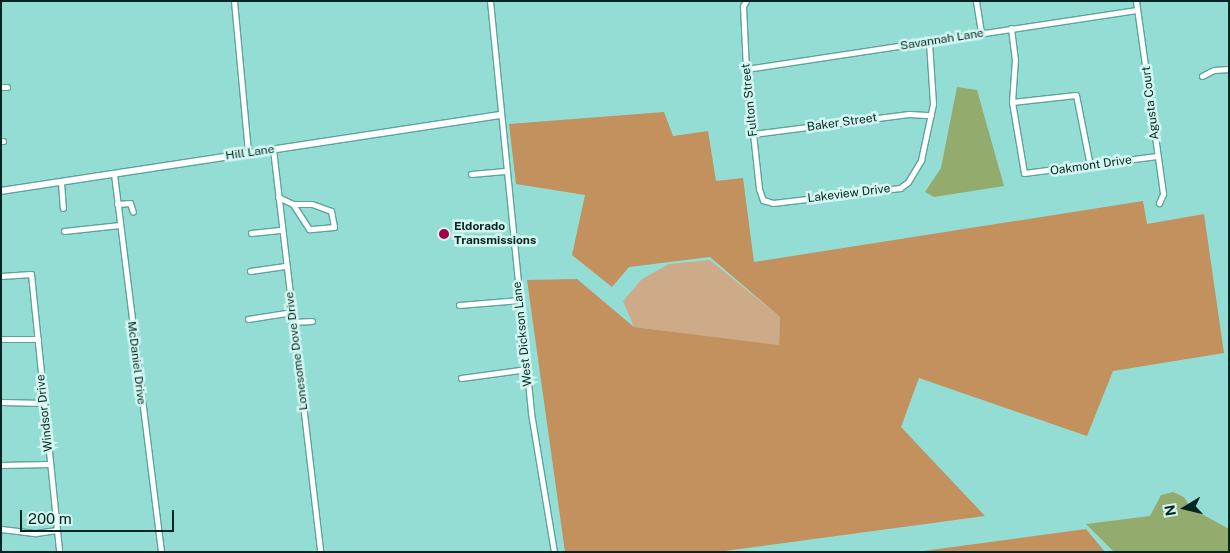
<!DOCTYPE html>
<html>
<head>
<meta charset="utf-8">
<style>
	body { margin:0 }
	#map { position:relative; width:1230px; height:553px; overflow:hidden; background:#94ddd4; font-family:"Public Sans",sans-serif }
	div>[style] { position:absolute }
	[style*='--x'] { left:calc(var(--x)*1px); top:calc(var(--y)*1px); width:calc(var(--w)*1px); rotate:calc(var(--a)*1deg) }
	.green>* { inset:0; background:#cdab89 }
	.forest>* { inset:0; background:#c2915e }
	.water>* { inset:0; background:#93ab6d }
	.roads { filter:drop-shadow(1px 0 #5ca49b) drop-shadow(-1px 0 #5ca49b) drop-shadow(0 1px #5ca49b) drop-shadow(0 -1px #5ca49b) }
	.minor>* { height:5px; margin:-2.5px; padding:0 2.5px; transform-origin:2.5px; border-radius:2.5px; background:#fff }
	.tertiary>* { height:6px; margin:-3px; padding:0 3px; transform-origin:3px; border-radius:3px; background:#fff }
	.dots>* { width:14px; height:14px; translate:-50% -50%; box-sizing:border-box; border:2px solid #d3f6f1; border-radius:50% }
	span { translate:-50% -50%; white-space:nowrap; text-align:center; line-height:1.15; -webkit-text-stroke:5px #d3f6f1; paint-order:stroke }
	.street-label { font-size:12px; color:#052522 }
	.poi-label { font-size:12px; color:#052522; font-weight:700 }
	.left { translate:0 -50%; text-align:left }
	.frame { position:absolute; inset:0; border:2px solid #052522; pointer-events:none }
	.north { position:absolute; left:1160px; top:483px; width:50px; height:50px; -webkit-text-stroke:4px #d3f6f1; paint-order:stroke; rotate:261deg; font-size:14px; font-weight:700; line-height:20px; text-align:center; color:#052522 }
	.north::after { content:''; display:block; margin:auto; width:18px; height:22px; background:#052522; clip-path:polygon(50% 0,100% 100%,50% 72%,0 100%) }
	.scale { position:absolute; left:20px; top:510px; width:154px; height:22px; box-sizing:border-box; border:2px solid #052522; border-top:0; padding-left:6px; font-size:15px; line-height:18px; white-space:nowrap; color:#052522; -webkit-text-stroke:4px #d3f6f1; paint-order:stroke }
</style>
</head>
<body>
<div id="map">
	<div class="green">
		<div style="clip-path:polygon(710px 260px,780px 317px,779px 346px,634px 327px,623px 301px,642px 279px,669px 264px)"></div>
	</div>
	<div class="forest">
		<div style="clip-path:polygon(664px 112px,673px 136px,708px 131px,716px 181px,743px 178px,754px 262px,1143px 201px,1147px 224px,1204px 214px,1224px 353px,1113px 371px,1087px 436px,919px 378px,901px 427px,985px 516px,717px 552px,565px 552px,527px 280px,577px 279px,634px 327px,779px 345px,780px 317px,710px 257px,629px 267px,612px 287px,572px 255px,585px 195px,516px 184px,509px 124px)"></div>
		<div style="clip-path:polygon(1086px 529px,1105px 552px,916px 552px)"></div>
	</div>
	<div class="water">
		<div style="clip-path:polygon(957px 87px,977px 90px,1004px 186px,934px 197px,925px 192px,941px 168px)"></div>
		<div style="clip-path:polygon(1173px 492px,1184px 497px,1191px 508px,1229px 529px,1229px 552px,1114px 552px,1086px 524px,1150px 516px,1161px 495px)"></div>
	</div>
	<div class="roads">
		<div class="minor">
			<div style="--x:234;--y:1;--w:153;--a:84.7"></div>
			<div style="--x:490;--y:1;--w:414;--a:84.3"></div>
			<div style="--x:531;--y:413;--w:141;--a:80.6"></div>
			<div style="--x:746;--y:1;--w:6;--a:121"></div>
			<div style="--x:743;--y:6;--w:63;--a:87.3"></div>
			<div style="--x:746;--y:69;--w:121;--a:83.8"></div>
			<div style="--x:759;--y:189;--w:12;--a:70"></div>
			<div style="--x:763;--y:200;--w:10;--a:17"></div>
			<div style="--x:773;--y:203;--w:128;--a:-6.7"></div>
			<div style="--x:900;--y:188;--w:10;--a:-37"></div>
			<div style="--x:908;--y:182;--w:26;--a:-59"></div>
			<div style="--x:921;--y:160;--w:57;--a:-77.9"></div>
			<div style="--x:933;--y:104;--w:62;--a:-93.7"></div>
			<div style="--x:976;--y:1;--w:32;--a:81"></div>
			<div style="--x:1136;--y:1;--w:195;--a:82"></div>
			<div style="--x:1163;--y:194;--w:10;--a:114"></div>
			<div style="--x:1011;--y:28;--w:31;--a:83"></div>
			<div style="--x:1015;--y:59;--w:43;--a:94"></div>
			<div style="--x:1012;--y:102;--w:72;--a:80.4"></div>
			<div style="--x:1024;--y:173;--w:134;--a:-7.3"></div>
			<div style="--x:746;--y:69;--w:395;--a:-8.6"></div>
			<div style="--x:1202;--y:76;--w:13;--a:-27"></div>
			<div style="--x:1214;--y:70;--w:15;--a:-4"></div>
			<div style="--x:1;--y:87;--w:6;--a:0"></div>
			<div style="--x:1012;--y:102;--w:64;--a:-6.2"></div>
			<div style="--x:1076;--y:95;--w:72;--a:78.8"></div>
			<div style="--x:753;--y:134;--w:157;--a:-7.3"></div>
			<div style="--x:909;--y:114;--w:22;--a:3"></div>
			<div style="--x:1;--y:141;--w:2;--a:0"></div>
			<div style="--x:273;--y:149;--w:406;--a:83.3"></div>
			<div style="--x:114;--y:174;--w:381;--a:82.9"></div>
			<div style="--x:471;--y:174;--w:34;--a:-5"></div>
			<div style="--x:61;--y:182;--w:26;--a:86"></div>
			<div style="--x:278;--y:197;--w:17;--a:25"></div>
			<div style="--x:117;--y:204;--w:13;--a:-4"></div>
			<div style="--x:130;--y:203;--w:9;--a:72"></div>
			<div style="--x:293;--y:204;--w:19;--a:0"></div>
			<div style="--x:312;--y:204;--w:20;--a:20"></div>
			<div style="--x:331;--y:211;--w:16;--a:79"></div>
			<div style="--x:334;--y:227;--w:25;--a:175"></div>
			<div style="--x:309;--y:229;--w:30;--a:-123"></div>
			<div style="--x:64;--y:231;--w:56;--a:-6.1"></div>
			<div style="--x:251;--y:233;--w:31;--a:-6"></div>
			<div style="--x:250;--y:271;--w:37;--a:-8"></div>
			<div style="--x:1;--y:276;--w:30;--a:-4"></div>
			<div style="--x:31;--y:274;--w:279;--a:84.2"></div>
			<div style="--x:459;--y:305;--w:61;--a:-4.7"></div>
			<div style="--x:248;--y:319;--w:45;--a:-9"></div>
			<div style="--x:293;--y:322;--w:19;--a:-3"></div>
			<div style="--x:1;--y:339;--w:37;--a:0"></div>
			<div style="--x:461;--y:378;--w:67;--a:-7.8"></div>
			<div style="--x:1;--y:402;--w:43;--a:1.3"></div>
			<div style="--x:1;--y:465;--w:49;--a:-1.2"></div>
			<div style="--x:1;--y:529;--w:35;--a:7"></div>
			<div style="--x:36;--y:533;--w:21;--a:-8"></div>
		</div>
		<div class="tertiary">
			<div style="--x:1;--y:191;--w:505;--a:-8.66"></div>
		</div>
	</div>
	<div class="dots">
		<div style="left:444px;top:234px;background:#a00447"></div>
	</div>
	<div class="street-label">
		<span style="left:942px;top:40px;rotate:-9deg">Savannah Lane</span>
		<span style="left:750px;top:100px;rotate:-96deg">Fulton Street</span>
		<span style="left:1151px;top:103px;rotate:-97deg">Agusta Court</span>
		<span style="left:842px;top:123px;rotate:-8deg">Baker Street</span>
		<span style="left:250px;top:153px;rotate:-8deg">Hill Lane</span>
		<span style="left:1091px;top:166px;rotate:-8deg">Oakmont Drive</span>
		<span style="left:849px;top:194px;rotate:-7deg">Lakeview Drive</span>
		<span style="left:523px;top:334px;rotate:-96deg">West Dickson Lane</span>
		<span style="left:297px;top:351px;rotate:-97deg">Lonesome Dove Drive</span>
		<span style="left:136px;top:363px;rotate:83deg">McDaniel Drive</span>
		<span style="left:45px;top:413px;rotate:-96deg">Windsor Drive</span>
	</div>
	<div class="poi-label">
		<span class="left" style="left:454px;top:234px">Eldorado<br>Transmissions</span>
	</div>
	<div class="frame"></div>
	<div class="north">N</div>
	<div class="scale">200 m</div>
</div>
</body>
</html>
